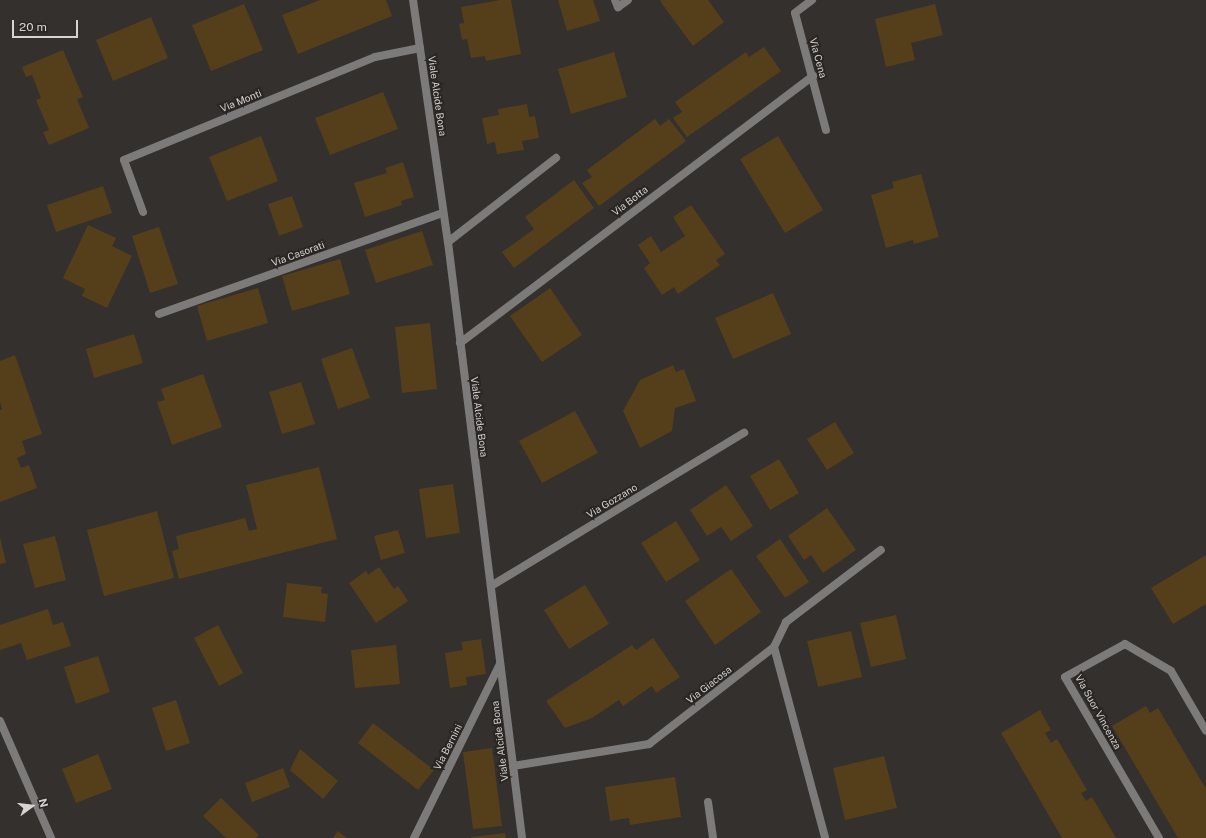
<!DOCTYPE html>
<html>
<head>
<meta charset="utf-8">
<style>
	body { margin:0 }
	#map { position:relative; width:1206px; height:838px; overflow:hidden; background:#34302e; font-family:"Public Sans",sans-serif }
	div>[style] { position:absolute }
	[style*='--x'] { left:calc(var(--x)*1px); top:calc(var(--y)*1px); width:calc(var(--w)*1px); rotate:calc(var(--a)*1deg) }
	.building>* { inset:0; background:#543f1a }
	.service>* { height:8px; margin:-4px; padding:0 4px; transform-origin:4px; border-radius:4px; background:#7d7a7a }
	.minor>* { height:8px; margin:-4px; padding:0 4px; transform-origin:4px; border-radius:4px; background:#7d7a7a }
	.tertiary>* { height:8px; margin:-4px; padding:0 4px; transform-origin:4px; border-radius:4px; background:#7d7a7a }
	span { translate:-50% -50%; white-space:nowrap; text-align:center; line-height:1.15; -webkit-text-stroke:4px #2a2624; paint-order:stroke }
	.street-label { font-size:10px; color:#d6d3d1 }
	.north { position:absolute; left:12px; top:786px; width:40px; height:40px; -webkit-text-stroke:3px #2a2624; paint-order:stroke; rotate:75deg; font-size:11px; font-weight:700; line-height:16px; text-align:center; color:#d6d3d1 }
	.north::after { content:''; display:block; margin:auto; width:14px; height:18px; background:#d6d3d1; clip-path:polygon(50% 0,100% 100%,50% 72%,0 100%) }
	.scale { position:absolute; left:12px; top:20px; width:66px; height:18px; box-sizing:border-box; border:2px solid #d6d3d1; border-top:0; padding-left:5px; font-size:12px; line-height:14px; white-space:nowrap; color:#d6d3d1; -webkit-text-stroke:3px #2a2624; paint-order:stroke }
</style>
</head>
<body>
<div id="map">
	<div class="building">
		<div style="clip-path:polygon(320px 0,386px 0,392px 16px,298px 54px,282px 15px)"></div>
		<div style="clip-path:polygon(500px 0,511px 0,521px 54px,486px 61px,485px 56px,471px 58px,467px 39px,462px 40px,459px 24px,464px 23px,461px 7px)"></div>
		<div style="clip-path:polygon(558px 0,593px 0,600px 21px,567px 31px)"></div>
		<div style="clip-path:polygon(661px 0,708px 0,724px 22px,693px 46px,660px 1px)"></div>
		<div style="clip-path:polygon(244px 4px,263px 50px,211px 71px,192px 25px)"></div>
		<div style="clip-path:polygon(935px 4px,943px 35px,911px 43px,915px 60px,886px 67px,875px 19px)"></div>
		<div style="clip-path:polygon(151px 17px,168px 58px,113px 81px,96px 40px)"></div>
		<div style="clip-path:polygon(764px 47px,781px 71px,687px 137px,673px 118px,682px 112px,675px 102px,746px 52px,749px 57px)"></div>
		<div style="clip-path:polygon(63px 50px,83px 97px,77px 99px,89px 128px,49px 145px,43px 132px,49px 130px,36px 100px,41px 98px,32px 75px,26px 77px,22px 67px)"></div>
		<div style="clip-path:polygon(614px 52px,627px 97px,571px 114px,558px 69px)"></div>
		<div style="clip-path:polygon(383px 92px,398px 129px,330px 155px,315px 118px)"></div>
		<div style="clip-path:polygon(527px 104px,529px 117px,535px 116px,539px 138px,522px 141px,524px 150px,497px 154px,495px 142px,487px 144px,482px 118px,499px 115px,498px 109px)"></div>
		<div style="clip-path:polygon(655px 119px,660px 126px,669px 119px,686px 141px,599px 206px,582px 183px,592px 177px,587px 170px)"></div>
		<div style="clip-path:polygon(261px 136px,278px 181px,227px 201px,209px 157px)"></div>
		<div style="clip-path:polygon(778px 136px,823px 210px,785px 233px,740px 159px)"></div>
		<div style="clip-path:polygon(403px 162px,414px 197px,401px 201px,402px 205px,365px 217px,354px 183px,387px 173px,385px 168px)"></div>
		<div style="clip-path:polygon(921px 174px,939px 237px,914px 244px,913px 240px,886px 248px,871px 195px,894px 188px,892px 182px)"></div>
		<div style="clip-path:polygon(574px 180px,594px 208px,514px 268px,502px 252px,534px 229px,525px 217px)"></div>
		<div style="clip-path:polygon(103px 186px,112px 213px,56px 232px,47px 205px)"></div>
		<div style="clip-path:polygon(292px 196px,303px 227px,279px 236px,268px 204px)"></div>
		<div style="clip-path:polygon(691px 205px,725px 254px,716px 260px,720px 265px,678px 294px,674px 287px,662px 295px,644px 268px,650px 263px,638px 245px,651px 236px,661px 252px,685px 236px,673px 217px)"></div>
		<div style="clip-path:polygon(88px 225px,116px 238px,112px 246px,132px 256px,107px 308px,82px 296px,85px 289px,63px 278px)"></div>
		<div style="clip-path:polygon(159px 227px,178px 284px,150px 293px,132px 236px)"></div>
		<div style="clip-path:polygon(422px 231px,433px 265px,376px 283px,365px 250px)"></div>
		<div style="clip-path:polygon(340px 259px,350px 294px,292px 311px,282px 276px)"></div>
		<div style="clip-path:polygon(258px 288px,268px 323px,207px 341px,197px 306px)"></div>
		<div style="clip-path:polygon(550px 288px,582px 335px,542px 362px,510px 316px)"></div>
		<div style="clip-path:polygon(773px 293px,791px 334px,733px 359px,715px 318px)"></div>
		<div style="clip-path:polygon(430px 323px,437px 389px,402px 393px,395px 327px)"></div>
		<div style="clip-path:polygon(134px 334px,143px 363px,94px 378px,86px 349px)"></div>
		<div style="clip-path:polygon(352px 348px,370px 398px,338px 409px,321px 359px)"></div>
		<div style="clip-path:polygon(15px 355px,42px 434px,22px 441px,26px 454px,17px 458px,21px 468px,29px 465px,37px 488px,0 502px,0 410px,2px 409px,0 402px,0 361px)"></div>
		<div style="clip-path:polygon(673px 365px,676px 372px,684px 369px,696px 401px,675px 408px,672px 431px,640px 448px,623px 411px,640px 380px)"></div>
		<div style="clip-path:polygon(203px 374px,222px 427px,172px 445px,157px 402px,165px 400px,161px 389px)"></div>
		<div style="clip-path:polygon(301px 382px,315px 424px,282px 434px,269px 392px)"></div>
		<div style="clip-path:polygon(575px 411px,598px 453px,542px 483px,519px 441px)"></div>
		<div style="clip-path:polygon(835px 422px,854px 453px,827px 470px,807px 439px)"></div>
		<div style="clip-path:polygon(779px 459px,799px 493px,770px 510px,750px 476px)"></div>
		<div style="clip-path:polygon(319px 467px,337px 539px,179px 579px,172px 551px,179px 549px,176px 536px,245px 518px,249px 531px,257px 529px,246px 485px)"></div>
		<div style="clip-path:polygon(453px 484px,460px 533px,426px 538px,419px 489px)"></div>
		<div style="clip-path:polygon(726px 485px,753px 526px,731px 541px,721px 527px,707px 536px,690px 510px)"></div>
		<div style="clip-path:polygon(827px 508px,856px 550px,823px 573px,811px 555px,804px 560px,788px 536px)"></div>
		<div style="clip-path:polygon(157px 511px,174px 578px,104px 596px,87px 530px)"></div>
		<div style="clip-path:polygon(676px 521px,700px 560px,666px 582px,641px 543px)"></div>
		<div style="clip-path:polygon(398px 530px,405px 553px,381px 560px,374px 536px)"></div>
		<div style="clip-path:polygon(55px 536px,66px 580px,35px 588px,23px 544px)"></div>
		<div style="clip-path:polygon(0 537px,6px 563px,0 564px)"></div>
		<div style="clip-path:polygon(780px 539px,809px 582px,785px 598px,756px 556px)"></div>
		<div style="clip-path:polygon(1206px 555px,1206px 604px,1173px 624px,1151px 588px)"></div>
		<div style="clip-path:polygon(379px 567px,394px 589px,398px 586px,408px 601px,376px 623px,349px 583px,366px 571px,368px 575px)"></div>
		<div style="clip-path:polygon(731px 569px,761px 612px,715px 645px,685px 601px)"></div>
		<div style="clip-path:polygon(287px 583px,322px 587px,321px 593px,328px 594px,325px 622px,283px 617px)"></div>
		<div style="clip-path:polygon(585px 585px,609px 624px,569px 649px,544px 610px)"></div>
		<div style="clip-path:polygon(48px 609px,53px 625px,63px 622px,71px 646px,27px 660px,21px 643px,0 650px,0 625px)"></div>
		<div style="clip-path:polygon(896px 615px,906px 659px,871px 667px,860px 623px)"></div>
		<div style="clip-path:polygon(218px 625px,243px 673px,219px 686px,194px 638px)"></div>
		<div style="clip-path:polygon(851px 631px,862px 677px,818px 687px,807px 641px)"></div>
		<div style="clip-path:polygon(653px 638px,680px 677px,656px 693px,652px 686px,623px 706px,619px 700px,592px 718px,565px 728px,546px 701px,632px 645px,636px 650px)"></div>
		<div style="clip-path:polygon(481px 639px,486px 674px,466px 677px,467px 685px,450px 688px,445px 653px,463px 650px,461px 642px)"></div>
		<div style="clip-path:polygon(396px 645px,400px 684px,355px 688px,351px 650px)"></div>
		<div style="clip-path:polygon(98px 656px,110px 692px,76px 704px,64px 667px)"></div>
		<div style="clip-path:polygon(176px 700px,190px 743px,166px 751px,152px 708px)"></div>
		<div style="clip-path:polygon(1146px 706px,1150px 713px,1158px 708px,1206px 789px,1206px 838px,1178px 838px,1112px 726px)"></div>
		<div style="clip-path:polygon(1040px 710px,1051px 730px,1045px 733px,1051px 743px,1057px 739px,1087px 790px,1081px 793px,1086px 801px,1092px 797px,1116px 838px,1062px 838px,1001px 733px)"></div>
		<div style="clip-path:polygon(373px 723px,434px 770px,418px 790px,358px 743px)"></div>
		<div style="clip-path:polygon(492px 748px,502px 826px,473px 829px,463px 752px)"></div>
		<div style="clip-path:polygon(300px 749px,338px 781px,323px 799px,290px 770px)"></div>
		<div style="clip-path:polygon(98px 754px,112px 789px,76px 803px,62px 769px)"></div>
		<div style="clip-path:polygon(884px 756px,897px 808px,845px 820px,833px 768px)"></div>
		<div style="clip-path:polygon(283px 768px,290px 787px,252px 802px,245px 783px)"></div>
		<div style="clip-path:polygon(675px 777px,681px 817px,630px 825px,629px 818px,610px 821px,605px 787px)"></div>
		<div style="clip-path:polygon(221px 798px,259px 835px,256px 838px,226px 838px,203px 816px)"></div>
		<div style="clip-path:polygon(338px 831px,347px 838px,333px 838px)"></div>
		<div style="clip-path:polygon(505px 833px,506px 838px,471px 838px,471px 837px)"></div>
	</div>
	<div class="service">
		<div style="--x:448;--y:242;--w:137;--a:-37.9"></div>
	</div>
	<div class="minor">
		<div style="--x:615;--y:0;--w:8;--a:67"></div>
		<div style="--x:618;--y:7;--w:12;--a:-35"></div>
		<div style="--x:812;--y:0;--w:21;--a:143"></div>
		<div style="--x:795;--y:13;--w:121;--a:75.2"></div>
		<div style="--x:143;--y:212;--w:55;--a:-110.1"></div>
		<div style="--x:124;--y:160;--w:271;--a:-22.3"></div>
		<div style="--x:375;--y:57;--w:46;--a:-11.3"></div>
		<div style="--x:159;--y:314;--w:301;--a:-19.6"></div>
		<div style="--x:460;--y:343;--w:443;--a:-37.1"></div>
		<div style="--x:491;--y:586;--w:296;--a:-31.2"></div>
		<div style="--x:774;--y:647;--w:198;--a:75"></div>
		<div style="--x:0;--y:721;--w:128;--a:66.4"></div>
		<div style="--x:513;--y:766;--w:138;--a:-9.2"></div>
		<div style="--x:649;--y:744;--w:158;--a:-37.8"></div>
		<div style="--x:774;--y:647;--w:28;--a:-64"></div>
		<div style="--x:786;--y:622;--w:119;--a:-37.2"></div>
		<div style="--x:708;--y:802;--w:36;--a:82"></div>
		<div style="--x:414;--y:838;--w:194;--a:-63.7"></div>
		<div style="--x:1159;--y:838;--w:186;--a:-120.3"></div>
		<div style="--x:1065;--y:677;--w:68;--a:-28.8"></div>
		<div style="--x:1125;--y:644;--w:53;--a:30.4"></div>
		<div style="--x:1171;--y:671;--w:69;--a:59.7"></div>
	</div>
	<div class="tertiary">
		<div style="--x:413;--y:0;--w:245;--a:81.8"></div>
		<div style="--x:448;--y:242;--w:601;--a:82.92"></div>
	</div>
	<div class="street-label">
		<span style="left:818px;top:58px;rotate:75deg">Via Cena</span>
		<span style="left:437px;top:96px;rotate:82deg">Viale Alcide Bona</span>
		<span style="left:241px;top:101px;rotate:-22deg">Via Monti</span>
		<span style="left:630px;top:201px;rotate:-37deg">Via Botta</span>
		<span style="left:298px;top:254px;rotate:-20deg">Via Casorati</span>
		<span style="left:479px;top:417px;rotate:83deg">Viale Alcide Bona</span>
		<span style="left:612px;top:501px;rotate:-31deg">Via Gozzano</span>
		<span style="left:709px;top:685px;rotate:-38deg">Via Giacosa</span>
		<span style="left:1098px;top:712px;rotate:61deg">Via Suor Vincenza</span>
		<span style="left:500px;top:741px;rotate:-97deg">Viale Alcide Bona</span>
		<span style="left:448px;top:747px;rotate:-63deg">Via Bernini</span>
	</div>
	<div class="north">N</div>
	<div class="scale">20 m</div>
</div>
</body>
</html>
